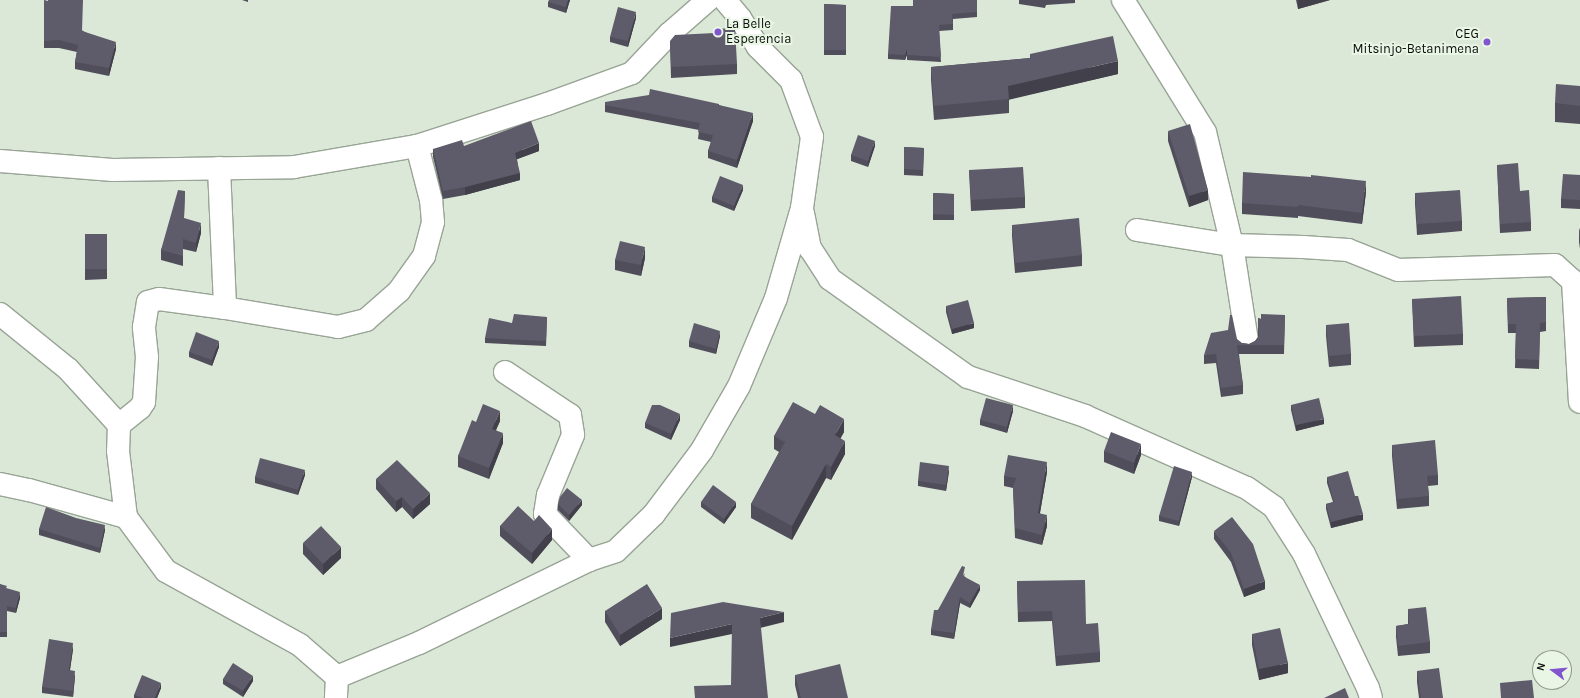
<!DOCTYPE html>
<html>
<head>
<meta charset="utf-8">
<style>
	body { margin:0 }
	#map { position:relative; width:1580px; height:698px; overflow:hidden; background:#dbe8d8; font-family:Karla,sans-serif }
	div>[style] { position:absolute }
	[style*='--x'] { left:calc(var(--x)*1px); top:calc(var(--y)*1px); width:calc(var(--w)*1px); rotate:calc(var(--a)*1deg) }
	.roads { filter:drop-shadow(1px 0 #98a495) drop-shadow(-1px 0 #98a495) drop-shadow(0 1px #98a495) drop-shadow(0 -1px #98a495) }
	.minor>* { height:22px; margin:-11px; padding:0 11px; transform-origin:11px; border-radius:11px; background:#fff }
	.wall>* { inset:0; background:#514e5b }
	.shaded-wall>* { inset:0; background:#42404a }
	.building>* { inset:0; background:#5e5b6a }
	.dots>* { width:11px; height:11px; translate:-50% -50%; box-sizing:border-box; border:2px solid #e9f5e5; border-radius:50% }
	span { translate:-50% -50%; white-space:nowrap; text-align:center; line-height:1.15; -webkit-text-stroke:4px #e9f5e5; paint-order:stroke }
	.poi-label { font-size:13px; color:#0b0f0a }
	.left { translate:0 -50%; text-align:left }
	.right { translate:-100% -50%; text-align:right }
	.north { position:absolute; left:1532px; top:650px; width:40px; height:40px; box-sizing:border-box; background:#e9f5e5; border:1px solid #90998d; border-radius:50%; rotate:286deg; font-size:11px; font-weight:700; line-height:16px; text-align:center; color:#0b0f0a }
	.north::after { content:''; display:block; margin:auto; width:14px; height:18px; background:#8055ce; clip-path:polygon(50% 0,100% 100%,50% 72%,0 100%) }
</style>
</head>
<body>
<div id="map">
	<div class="roads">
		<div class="minor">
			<div style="--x:1123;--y:0;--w:155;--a:58.2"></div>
			<div style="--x:1205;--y:132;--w:116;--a:76.6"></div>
			<div style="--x:1232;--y:245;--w:97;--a:81.1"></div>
			<div style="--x:0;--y:161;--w:113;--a:4.6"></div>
			<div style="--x:113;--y:170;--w:181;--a:-0.9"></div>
			<div style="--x:294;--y:167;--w:125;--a:-9.7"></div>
			<div style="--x:417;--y:146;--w:137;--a:-17.9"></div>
			<div style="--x:547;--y:104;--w:90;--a:-20"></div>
			<div style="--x:632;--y:73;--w:54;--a:-46.5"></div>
			<div style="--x:669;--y:34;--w:52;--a:-41.1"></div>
			<div style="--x:219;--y:168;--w:140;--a:87.5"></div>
			<div style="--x:803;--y:213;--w:36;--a:79"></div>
			<div style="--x:810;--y:248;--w:37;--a:57"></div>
			<div style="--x:830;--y:279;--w:169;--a:35.4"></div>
			<div style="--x:968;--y:377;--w:123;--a:18.4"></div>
			<div style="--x:1085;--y:416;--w:177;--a:24"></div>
			<div style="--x:1247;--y:488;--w:33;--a:35"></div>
			<div style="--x:1274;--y:507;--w:56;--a:57.4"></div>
			<div style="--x:1304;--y:554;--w:148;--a:64.5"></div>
			<div style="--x:1368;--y:688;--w:10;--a:73"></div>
			<div style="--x:1137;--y:230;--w:96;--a:9"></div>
			<div style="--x:1232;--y:245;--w:71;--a:1.6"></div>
			<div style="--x:1303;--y:247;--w:45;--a:3.8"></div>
			<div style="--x:1348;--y:250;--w:54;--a:21.8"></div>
			<div style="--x:1398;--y:270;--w:157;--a:-1.8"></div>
			<div style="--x:1555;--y:265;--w:24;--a:42"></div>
			<div style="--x:1573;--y:281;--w:121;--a:86.7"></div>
			<div style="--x:0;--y:314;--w:87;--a:39"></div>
			<div style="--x:68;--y:369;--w:76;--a:47.7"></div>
			<div style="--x:119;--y:425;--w:26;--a:92"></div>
			<div style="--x:118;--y:451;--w:66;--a:83.1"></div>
			<div style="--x:505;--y:372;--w:78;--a:33.5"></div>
			<div style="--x:570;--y:415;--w:20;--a:81"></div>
			<div style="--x:573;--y:435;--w:65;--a:112.6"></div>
			<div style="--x:548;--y:495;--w:19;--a:99"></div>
			<div style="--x:545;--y:514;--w:64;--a:46.3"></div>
			<div style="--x:119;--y:425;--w:27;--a:-39"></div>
			<div style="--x:140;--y:408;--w:7;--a:-56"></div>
			<div style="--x:144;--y:402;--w:45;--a:-86.2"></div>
			<div style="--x:147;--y:357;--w:30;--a:-96"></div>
			<div style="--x:144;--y:327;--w:25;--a:-81"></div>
			<div style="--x:148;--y:302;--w:11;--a:-15"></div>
			<div style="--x:159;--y:299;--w:67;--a:7.8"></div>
			<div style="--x:225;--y:308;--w:115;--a:9.5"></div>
			<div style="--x:338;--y:327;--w:29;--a:-14"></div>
			<div style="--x:366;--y:320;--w:44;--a:-41.3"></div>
			<div style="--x:399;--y:291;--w:43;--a:-54.5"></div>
			<div style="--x:424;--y:256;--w:35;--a:-75"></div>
			<div style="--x:433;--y:222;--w:22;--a:-95"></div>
			<div style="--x:431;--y:200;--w:56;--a:-104.5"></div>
			<div style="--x:0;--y:484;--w:30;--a:12"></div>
			<div style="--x:29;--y:490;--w:101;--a:15.6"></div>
			<div style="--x:126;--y:517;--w:67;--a:53.5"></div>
			<div style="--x:166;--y:571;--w:153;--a:28.9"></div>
			<div style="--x:300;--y:645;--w:49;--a:40.9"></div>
			<div style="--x:337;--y:677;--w:21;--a:93"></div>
			<div style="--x:337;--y:677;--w:89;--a:-22.5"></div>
			<div style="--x:419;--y:643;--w:189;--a:-26"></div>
			<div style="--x:589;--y:560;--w:28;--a:-18"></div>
			<div style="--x:616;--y:551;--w:53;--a:-44.2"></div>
			<div style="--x:654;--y:514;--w:80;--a:-53.1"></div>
			<div style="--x:702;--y:450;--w:74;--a:-60"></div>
			<div style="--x:739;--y:386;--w:95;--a:-67.2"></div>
			<div style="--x:776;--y:298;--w:94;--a:-73.9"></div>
			<div style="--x:802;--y:208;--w:72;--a:-82"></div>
			<div style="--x:812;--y:137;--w:61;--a:-110.2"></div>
			<div style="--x:791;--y:80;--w:47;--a:-135"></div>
			<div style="--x:758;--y:47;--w:34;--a:-122"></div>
			<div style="--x:740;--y:18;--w:23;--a:-130"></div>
		</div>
	</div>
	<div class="wall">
		<div style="clip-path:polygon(44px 0,83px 31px,116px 49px,109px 76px,75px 69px,75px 62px,77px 52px,59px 48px,44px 48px)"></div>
		<div style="clip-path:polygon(242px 0,248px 0,248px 2px)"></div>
		<div style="clip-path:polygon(570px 0,566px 13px,548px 7px,548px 2px)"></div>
		<div style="clip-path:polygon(913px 0,977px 0,977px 17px,953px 19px,953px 30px,939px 31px,941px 62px,907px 60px,907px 55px,905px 60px,888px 59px,888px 54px,913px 6px)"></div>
		<div style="clip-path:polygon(1019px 0,1075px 0,1075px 3px,1046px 5px,1045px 8px,1019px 4px)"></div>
		<div style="clip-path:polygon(1296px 0,1330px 0,1298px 9px)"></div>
		<div style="clip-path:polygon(824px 4px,846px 5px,846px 55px,824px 55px)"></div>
		<div style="clip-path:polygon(636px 18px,628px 47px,610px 42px,610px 37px)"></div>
		<div style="clip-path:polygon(670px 41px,737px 64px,737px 74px,671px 78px)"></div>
		<div style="clip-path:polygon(1030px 54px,1118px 74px,1009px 99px,1009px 113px,934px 120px,931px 80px,931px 67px,1030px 58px)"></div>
		<div style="clip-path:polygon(1580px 86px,1580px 124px,1555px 122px,1555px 103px)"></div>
		<div style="clip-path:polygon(605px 102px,719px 105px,753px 121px,737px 168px,708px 158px,708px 151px,711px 142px,698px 139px,699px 130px,605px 112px)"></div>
		<div style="clip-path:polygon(1168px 131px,1208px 200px,1189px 207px,1168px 141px)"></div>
		<div style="clip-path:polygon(464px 146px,539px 151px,517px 159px,520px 180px,465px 195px,443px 199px,433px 157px,433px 149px)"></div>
		<div style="clip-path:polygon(875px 146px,868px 167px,851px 161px,851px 155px)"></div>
		<div style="clip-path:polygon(904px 147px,924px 148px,923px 176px,904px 175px)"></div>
		<div style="clip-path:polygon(1497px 165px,1520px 191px,1531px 222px,1531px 231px,1500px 233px)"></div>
		<div style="clip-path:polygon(969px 170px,1025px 197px,1025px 208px,971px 211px)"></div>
		<div style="clip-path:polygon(1580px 175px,1580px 209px,1561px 208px,1561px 199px)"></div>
		<div style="clip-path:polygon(743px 190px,734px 211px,712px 202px,712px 197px)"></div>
		<div style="clip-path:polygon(185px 191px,184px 218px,201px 233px,196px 252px,183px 249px,183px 266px,161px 260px,161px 250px)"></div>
		<div style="clip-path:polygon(1366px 192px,1362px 224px,1298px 216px,1298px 218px,1242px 214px,1242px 203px)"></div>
		<div style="clip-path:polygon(933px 193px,954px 194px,954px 220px,933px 220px)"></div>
		<div style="clip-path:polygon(1415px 193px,1462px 221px,1462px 231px,1417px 235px,1415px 204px)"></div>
		<div style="clip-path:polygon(1012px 225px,1082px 255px,1082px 266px,1015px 273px,1012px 236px)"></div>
		<div style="clip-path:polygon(1580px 228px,1580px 249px,1579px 242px,1579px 232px)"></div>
		<div style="clip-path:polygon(85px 234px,107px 234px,107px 279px,85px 280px)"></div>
		<div style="clip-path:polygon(645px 258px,641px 276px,615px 270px,615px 260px)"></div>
		<div style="clip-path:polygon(1546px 297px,1546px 331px,1540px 332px,1539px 369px,1515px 368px,1516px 333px,1508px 333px,1507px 298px)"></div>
		<div style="clip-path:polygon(1412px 299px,1463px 334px,1463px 345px,1414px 347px)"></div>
		<div style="clip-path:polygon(946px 306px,974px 328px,952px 334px,946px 312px)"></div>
		<div style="clip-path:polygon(1285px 315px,1284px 354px,1239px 354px,1243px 385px,1243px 394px,1221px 397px,1216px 363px,1204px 364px,1204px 355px,1242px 343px,1249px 344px,1255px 341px,1258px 337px,1258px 318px,1261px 319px)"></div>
		<div style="clip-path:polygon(547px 317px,546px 346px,485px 343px,485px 338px)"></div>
		<div style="clip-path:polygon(1326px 325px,1351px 354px,1351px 365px,1329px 367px,1326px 336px)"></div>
		<div style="clip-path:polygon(720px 336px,716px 354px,689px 347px,689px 341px)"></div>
		<div style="clip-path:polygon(219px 347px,212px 366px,189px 357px,189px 352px)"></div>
		<div style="clip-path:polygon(1291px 405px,1324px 424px,1296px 431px,1291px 410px)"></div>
		<div style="clip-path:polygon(1013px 411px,1007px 433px,980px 425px,980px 420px)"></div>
		<div style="clip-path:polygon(680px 420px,671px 440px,645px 428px,645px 423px)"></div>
		<div style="clip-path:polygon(500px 421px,496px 430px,503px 443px,489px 479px,458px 467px,458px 456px,476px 422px)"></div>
		<div style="clip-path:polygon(844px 432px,840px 438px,845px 454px,831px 480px,826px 478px,792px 540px,751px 518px,751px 504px,779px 452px,774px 449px,774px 436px)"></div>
		<div style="clip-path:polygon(1392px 445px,1438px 475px,1438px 485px,1428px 486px,1429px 496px,1429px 506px,1397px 509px,1392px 456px)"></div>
		<div style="clip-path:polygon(1104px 451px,1141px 455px,1134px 474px,1104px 462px)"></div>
		<div style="clip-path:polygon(949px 471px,946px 491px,918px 486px,918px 481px)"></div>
		<div style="clip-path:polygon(1047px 472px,1040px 513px,1047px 526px,1042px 545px,1015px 538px,1013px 488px,1004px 486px,1004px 476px)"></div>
		<div style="clip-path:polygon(305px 475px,298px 495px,255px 483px,255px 477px)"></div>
		<div style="clip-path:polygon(1192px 477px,1179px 526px,1159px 521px,1159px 516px)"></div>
		<div style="clip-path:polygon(1327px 477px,1363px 520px,1331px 528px,1326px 509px,1326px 504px,1333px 502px,1327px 483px)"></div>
		<div style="clip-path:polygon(376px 479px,430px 504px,413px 519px,402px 507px,396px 512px,376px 489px)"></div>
		<div style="clip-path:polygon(701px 502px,736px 507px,724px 524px,701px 507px)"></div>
		<div style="clip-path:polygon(558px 504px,582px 505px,569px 521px,558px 510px)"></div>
		<div style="clip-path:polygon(534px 521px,552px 540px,532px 564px,500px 536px,500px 526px)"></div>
		<div style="clip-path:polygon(39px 529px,105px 530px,100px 553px,39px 535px)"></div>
		<div style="clip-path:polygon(1214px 531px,1265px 589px,1244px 597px,1231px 562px,1214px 539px)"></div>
		<div style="clip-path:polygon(303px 543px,341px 558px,323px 575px,303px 554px)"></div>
		<div style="clip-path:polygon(965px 573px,964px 576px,980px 590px,970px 608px,960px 603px,954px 639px,931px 635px,931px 630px,938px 610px)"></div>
		<div style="clip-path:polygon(1017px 581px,1086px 624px,1100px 652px,1100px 662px,1056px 666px,1052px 621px,1018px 622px)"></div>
		<div style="clip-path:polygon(0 584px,20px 598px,16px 613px,7px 611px,7px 637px,0 637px)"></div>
		<div style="clip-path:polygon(1408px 609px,1430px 642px,1430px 653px,1398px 656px,1396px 637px,1396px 626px,1408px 624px)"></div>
		<div style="clip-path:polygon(605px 611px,662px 619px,620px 646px,605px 622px)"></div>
		<div style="clip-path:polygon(1252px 634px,1288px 673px,1259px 680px,1252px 645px)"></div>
		<div style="clip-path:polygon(73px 649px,70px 670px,75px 676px,73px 697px,42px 693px,42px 687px)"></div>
		<div style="clip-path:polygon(1417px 671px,1443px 698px,1419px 698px,1417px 682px)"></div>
		<div style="clip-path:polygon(795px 675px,848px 698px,798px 698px,795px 685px)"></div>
		<div style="clip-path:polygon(223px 679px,253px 681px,243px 697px,223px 684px)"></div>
		<div style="clip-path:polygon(161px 688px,157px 698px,134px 698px,134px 695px)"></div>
	</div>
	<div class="shaded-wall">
		<div style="clip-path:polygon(568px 0,570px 0,566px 13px,566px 7px)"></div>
		<div style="clip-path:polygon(1298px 0,1330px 0,1298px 9px)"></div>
		<div style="clip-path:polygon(636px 12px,636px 18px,628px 47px,628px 41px)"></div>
		<div style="clip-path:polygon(116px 42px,116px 49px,109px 76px,109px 68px)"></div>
		<div style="clip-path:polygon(907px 49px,907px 54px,905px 60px,905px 55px)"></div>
		<div style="clip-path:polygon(1118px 61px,1118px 74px,1008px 100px,1008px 86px)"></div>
		<div style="clip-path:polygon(753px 113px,753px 121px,737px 168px,737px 160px)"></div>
		<div style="clip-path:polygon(875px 141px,875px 146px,868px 167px,868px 161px)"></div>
		<div style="clip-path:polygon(539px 143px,539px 151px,515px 160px,515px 153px)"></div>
		<div style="clip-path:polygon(520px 173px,520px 180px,465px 195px,465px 187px)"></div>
		<div style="clip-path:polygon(1366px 181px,1366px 192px,1362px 224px,1362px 213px)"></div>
		<div style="clip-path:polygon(743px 185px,743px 190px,734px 211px,734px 206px)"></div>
		<div style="clip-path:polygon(1208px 190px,1208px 200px,1189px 207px,1189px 196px)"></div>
		<div style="clip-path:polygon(201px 223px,201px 233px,196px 252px,196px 243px)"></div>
		<div style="clip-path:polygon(645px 247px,645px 258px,641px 276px,641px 265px)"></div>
		<div style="clip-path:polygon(974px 323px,974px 328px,952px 334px,952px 329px)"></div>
		<div style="clip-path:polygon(720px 331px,720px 336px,716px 354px,716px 349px)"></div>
		<div style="clip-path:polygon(219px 341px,219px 347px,212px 366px,212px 360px)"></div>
		<div style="clip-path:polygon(1013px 405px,1013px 411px,1007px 433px,1007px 427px)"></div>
		<div style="clip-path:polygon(500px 411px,500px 421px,492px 439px,492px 429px)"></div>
		<div style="clip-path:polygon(680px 414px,680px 420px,671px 440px,671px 434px)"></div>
		<div style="clip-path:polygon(844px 419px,844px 432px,835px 449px,835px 435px)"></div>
		<div style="clip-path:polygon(1324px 419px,1324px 424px,1296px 431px,1296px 425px)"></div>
		<div style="clip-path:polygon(503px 433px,503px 443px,489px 479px,489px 468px)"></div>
		<div style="clip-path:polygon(845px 441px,845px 454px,831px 480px,831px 467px)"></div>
		<div style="clip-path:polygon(1141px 444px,1141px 455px,1134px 474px,1134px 463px)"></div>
		<div style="clip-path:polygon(1047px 462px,1047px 472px,1038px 524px,1038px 513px)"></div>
		<div style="clip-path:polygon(826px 464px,826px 478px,792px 540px,792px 526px)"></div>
		<div style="clip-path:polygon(949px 466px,949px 471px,946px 491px,946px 485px)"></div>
		<div style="clip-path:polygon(305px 470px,305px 475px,298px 495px,298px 490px)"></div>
		<div style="clip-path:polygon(1192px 472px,1192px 477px,1179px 526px,1179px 521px)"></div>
		<div style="clip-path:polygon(430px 493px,430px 504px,413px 519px,413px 509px)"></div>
		<div style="clip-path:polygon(402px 497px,402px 507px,396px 512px,396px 501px)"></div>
		<div style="clip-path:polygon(582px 500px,582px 505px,569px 521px,569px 515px)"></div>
		<div style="clip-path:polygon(736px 502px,736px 507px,724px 524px,724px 519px)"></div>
		<div style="clip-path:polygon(1363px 514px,1363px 520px,1331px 528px,1331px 522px)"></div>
		<div style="clip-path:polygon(1047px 515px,1047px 526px,1042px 545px,1042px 535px)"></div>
		<div style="clip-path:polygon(105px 525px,105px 530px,100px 553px,100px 548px)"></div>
		<div style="clip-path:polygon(552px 529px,552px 540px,532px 564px,532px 553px)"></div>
		<div style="clip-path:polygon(341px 547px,341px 558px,323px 575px,323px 564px)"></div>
		<div style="clip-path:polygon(1265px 581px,1265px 589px,1244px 597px,1244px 589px)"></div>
		<div style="clip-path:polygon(980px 585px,980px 590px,970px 608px,970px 603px)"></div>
		<div style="clip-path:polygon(20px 592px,20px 598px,16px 613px,16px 608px)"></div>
		<div style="clip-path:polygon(960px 597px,960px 603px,954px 639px,954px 633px)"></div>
		<div style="clip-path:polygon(662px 608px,662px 619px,620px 646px,620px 635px)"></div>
		<div style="clip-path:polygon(784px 612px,784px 622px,760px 628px,760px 618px)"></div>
		<div style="clip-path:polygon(732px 624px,732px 634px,670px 647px,670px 638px)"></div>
		<div style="clip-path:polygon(73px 643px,73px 649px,69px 676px,69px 670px)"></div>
		<div style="clip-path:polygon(1288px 663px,1288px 673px,1259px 680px,1259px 669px)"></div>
		<div style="clip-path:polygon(75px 671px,75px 676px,73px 697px,73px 691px)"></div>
		<div style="clip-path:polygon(253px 676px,253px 681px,243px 697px,243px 691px)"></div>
		<div style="clip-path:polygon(161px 683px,161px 688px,157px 698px,155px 698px)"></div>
	</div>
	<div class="building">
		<div style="clip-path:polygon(44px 0,48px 1px,48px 0,83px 0,82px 31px,116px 42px,109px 68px,75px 62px,78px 45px,59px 40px,44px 41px)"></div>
		<div style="clip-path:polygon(549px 0,568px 0,566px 7px,548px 2px)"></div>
		<div style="clip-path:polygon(913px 0,977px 0,977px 12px,952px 14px,953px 24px,939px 25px,941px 57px,907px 55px,907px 49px,905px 55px,888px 54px,891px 6px,913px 6px)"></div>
		<div style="clip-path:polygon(824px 4px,846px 5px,846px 50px,824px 50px)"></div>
		<div style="clip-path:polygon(618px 7px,636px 12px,628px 41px,610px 37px)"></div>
		<div style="clip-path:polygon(735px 28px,737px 64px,671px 67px,670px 41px,675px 35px,715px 33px,715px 29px)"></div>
		<div style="clip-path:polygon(1113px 36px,1118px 61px,1008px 86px,1009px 99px,934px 106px,931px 67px,1031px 58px,1030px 54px)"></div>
		<div style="clip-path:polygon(1556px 84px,1580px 86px,1580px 106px,1555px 103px)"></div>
		<div style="clip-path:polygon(650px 89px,719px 104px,719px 105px,753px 113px,737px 160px,708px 151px,713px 135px,698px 132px,700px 123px,605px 105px,605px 102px,649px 95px)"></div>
		<div style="clip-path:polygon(531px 121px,539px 143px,515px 153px,520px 173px,465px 187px,443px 191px,433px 149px,462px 140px,464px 146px)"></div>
		<div style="clip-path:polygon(1190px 124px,1208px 190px,1189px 196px,1168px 131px)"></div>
		<div style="clip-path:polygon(858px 135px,875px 141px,868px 161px,851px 155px)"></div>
		<div style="clip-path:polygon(904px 147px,924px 148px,923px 170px,904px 169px)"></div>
		<div style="clip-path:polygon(1518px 163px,1520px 191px,1529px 190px,1531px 222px,1500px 224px,1497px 165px)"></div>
		<div style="clip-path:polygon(1023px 167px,1025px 197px,971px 200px,969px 170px)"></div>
		<div style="clip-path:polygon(1243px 172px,1311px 177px,1311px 175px,1366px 181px,1362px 213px,1298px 205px,1298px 207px,1242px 203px)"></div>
		<div style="clip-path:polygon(1563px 174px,1580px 175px,1580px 200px,1561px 199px)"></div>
		<div style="clip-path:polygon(720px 176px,743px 185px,734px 206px,712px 197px)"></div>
		<div style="clip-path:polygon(178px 190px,185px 191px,184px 218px,201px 223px,196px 243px,183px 239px,183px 256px,161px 250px)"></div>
		<div style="clip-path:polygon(1460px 190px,1462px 221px,1417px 224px,1415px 193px)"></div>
		<div style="clip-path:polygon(933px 193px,954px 194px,954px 215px,933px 214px)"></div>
		<div style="clip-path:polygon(1079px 218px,1082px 255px,1015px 263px,1012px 225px)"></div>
		<div style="clip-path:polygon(1580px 228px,1580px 240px,1579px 232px)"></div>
		<div style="clip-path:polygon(85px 234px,107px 234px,107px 269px,85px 269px)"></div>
		<div style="clip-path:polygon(620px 241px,645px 247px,641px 265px,615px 260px)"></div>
		<div style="clip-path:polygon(1461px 296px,1463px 334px,1414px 336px,1412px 299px)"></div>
		<div style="clip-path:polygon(1546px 297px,1546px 322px,1540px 323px,1539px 360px,1515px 359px,1516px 324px,1508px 324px,1507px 298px)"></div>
		<div style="clip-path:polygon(968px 300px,974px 323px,952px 329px,946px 306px)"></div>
		<div style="clip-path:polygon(514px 314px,547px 317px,546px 341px,485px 338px,489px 318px,512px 323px)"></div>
		<div style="clip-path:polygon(1261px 314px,1285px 315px,1284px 345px,1237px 345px,1243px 385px,1221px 388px,1216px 354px,1204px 355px,1211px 333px,1228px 330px,1230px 315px,1232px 315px,1237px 339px,1242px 343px,1249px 344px,1255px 341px,1259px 336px,1258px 318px,1261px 319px)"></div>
		<div style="clip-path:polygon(694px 323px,720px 331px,716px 349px,689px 341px)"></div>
		<div style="clip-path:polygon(1349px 323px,1351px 354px,1329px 356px,1326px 325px)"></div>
		<div style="clip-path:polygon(196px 332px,219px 341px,212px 360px,189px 352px)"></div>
		<div style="clip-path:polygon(986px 398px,1013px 405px,1007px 427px,980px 420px)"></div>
		<div style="clip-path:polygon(1319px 398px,1324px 419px,1296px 425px,1291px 405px)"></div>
		<div style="clip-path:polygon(793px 402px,815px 414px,820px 405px,844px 419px,835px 435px,845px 441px,831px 467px,826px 464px,792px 526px,751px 504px,785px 442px,774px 436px)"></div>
		<div style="clip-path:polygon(483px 404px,500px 411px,492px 429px,503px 433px,489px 468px,458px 456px,472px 420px,476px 422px)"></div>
		<div style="clip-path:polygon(652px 405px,660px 405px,680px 414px,671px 434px,645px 423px)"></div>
		<div style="clip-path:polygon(1111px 432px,1141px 444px,1134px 463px,1104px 451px)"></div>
		<div style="clip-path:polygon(1435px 440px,1438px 475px,1427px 476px,1429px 496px,1397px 499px,1392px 445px)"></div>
		<div style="clip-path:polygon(1008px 455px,1047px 462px,1038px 513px,1047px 515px,1042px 535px,1015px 528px,1013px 487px,1016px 478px,1004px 476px)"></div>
		<div style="clip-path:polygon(260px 458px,305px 470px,298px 490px,255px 477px)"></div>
		<div style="clip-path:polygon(397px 460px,430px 493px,413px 509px,402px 497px,396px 501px,376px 479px)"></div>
		<div style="clip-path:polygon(920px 462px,949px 466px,946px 485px,918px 481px)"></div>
		<div style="clip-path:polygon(1174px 466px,1192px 472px,1179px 521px,1159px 516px)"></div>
		<div style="clip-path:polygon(1348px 471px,1355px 496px,1358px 496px,1363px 514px,1331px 522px,1326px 504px,1334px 502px,1327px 477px)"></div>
		<div style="clip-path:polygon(713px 485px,736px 502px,724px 519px,701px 502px)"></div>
		<div style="clip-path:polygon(567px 488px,582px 500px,569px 515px,558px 504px,560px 497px)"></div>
		<div style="clip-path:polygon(518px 506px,534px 521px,539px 515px,552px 529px,532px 553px,500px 526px)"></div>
		<div style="clip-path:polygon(46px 507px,76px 518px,105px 525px,100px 548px,39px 529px)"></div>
		<div style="clip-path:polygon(1232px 517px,1253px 544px,1265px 581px,1244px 589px,1231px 553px,1214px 531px)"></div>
		<div style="clip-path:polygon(321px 526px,341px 547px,323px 564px,303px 543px)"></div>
		<div style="clip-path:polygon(962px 566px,965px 567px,963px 576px,980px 585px,970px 603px,960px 597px,954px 633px,931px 630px,934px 610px,938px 610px)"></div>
		<div style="clip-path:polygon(1085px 580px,1086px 624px,1098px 623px,1100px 652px,1056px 656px,1052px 611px,1018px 612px,1017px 581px)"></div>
		<div style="clip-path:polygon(0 584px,7px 586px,6px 588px,20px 592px,16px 608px,7px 606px,7px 632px,0 632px)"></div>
		<div style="clip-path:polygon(647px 584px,662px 608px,620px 635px,605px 611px)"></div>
		<div style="clip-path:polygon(723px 602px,784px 612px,760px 618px,768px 698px,695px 698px,694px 686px,731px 685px,732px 624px,670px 638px,671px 613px)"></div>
		<div style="clip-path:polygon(1426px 607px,1430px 642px,1398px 646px,1396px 626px,1409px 624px,1408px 609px)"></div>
		<div style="clip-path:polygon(1280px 628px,1288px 663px,1259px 669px,1252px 634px)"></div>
		<div style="clip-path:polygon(49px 639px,73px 643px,69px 670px,75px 671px,73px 691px,42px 687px)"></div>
		<div style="clip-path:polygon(233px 663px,253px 676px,243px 691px,223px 679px)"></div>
		<div style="clip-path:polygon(840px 664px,848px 698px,801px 698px,795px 675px)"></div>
		<div style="clip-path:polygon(1439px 668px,1443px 698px,1421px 698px,1417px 671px)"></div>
		<div style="clip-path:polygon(142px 675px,161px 683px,155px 698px,143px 698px,134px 695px)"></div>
		<div style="clip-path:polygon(1532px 680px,1534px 698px,1501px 698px,1500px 683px)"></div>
		<div style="clip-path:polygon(1345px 688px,1349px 698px,1324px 698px)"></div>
	</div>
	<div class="dots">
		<div style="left:718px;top:32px;background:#8055ce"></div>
		<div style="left:1487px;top:42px;background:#8055ce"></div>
	</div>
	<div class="poi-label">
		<span class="left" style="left:726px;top:32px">La Belle<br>Esperencia</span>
		<span class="right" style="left:1479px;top:42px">CEG<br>Mitsinjo-Betanimena</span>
	</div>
	<div class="north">N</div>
</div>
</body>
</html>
